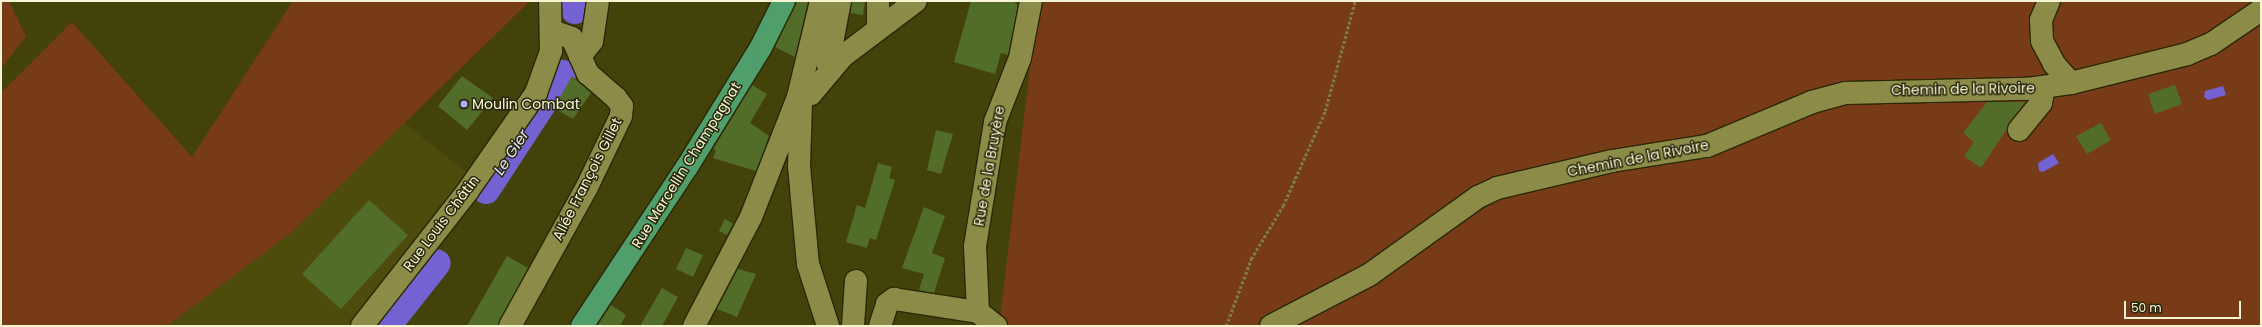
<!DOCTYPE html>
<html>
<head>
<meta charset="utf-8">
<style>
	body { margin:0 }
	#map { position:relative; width:2262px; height:327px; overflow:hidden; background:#44420b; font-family:Poppins,sans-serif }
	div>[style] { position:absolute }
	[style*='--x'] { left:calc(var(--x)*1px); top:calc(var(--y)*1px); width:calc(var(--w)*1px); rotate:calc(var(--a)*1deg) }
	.built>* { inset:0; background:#4d4c0c }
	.green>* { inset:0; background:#783b17 }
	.water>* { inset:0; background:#7562d2 }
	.river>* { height:28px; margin:-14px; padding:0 14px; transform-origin:14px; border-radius:14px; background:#7562d2 }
	.building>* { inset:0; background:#526d2a }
	.path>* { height:2.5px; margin-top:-1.25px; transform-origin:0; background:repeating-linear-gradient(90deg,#7c7b4b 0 3px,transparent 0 5px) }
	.roads { filter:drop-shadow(1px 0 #292803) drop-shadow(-1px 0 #292803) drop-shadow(0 1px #292803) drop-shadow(0 -1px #292803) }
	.minor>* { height:22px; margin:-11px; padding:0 11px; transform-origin:11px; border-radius:11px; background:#8c8b48 }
	.major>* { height:22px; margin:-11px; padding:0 11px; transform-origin:11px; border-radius:11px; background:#4f9e6b }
	.dots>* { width:11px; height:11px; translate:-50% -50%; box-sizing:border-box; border:2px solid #29280b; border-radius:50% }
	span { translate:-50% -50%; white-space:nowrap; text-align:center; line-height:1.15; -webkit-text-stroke:3px #29280b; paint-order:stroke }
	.street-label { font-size:14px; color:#f5f5d3 }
	.poi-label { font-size:14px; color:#f5f5d3 }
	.left { translate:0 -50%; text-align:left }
	.water-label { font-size:15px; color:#e2e1fe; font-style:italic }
	.frame { position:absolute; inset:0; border:2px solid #f5f5d3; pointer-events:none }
	.scale { position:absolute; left:2124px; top:301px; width:117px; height:18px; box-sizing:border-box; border:2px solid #f5f5d3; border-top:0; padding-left:5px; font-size:12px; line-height:14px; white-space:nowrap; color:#f5f5d3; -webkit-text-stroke:3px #29280b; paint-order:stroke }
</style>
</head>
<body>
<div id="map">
	<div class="built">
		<div style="clip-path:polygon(405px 123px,468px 174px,383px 291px,390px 326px,167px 326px,292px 232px)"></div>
	</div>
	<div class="green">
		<div style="clip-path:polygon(1px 1px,9px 1px,26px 37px,1px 68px)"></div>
		<div style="clip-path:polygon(293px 1px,530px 1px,292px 232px,167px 326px,1px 326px,1px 93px,72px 22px,192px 157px)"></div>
		<div style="clip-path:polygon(1038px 1px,2261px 1px,2261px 326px,999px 326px)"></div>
	</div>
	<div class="water">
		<div style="clip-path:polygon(2223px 86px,2226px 95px,2208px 100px,2204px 97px,2205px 91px)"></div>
		<div style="clip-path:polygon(2053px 154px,2059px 163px,2043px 172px,2039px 171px,2038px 163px)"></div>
	</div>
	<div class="river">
		<div style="--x:575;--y:1;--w:9;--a:90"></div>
		<div style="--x:486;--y:190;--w:139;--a:-56.8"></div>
		<div style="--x:387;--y:326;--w:80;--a:-51.6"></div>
	</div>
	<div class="building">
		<div style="clip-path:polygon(797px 1px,808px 2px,795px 57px,775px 47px)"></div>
		<div style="clip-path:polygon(852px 1px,865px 1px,863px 15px,850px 13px)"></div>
		<div style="clip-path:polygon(971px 1px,1013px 1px,1018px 5px,1008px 55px,1001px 53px,995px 74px,954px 62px)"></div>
		<div style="clip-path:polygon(462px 76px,493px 98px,467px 130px,438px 106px)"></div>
		<div style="clip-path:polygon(572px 76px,591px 93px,573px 119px,554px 108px)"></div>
		<div style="clip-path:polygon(752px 85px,767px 94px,750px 123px,769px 136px,756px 171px,713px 158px,716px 151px,713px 149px)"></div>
		<div style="clip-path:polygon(2175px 85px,2182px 104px,2155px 114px,2148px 94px)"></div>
		<div style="clip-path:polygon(1987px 102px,2025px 102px,1981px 168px,1964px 156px,1974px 142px,1963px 133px)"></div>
		<div style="clip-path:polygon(2101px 123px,2111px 140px,2087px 154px,2076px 136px)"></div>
		<div style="clip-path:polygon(936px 130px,953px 134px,941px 174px,927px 170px)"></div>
		<div style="clip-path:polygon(878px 163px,892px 167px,889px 178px,895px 180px,876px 240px,870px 238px,867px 248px,846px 242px,857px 205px,865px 208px)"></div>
		<div style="clip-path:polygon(369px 200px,408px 235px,341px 309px,302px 274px)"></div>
		<div style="clip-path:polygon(924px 207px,945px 216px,932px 253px,945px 258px,934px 293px,919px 290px,924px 274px,902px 268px)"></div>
		<div style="clip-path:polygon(725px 219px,733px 224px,727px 235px,719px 231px)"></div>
		<div style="clip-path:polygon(686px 248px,703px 255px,693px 277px,676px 269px)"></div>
		<div style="clip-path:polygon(507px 256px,528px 268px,498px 326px,467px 326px)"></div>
		<div style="clip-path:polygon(738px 269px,756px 274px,737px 317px,717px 309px)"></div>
		<div style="clip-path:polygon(662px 288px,678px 297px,662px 326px,640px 326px)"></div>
		<div style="clip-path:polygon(611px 305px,626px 315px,620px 326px,597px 326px)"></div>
	</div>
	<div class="path">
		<div style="--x:1226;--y:326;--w:72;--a:-69.5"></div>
		<div style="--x:1251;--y:259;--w:62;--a:-58.9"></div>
		<div style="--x:1283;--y:206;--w:104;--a:-66.1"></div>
		<div style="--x:1325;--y:111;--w:114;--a:-74.7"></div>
	</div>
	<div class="roads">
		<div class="minor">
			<div style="--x:878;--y:1;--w:28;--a:90"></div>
			<div style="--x:2049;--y:1;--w:21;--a:113"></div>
			<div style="--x:2041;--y:20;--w:21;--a:87"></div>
			<div style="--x:2042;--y:41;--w:26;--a:62"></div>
			<div style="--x:2054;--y:64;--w:25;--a:48"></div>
			<div style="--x:580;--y:56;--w:19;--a:-51"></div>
			<div style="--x:592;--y:41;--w:40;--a:-81.5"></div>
			<div style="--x:831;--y:70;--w:7;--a:-117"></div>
			<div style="--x:828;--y:64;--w:64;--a:-79.2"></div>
			<div style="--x:798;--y:97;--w:13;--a:-13"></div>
			<div style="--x:811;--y:94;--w:50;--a:-49.9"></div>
			<div style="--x:843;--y:56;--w:91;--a:-37"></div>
			<div style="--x:801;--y:103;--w:63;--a:91.8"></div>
			<div style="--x:799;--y:166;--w:98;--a:84.8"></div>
			<div style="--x:808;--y:264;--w:65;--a:72.1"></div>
			<div style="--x:2019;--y:130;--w:35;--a:-51"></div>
			<div style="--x:2041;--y:103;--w:15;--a:-79"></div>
			<div style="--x:978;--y:312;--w:66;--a:-92.6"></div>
			<div style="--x:975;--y:246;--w:126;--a:-80.8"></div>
			<div style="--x:995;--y:122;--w:69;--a:-68.7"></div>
			<div style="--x:1020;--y:58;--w:58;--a:-79.1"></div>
			<div style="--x:362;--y:326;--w:170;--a:-51.9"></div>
			<div style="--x:467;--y:192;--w:121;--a:-55.1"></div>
			<div style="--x:536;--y:93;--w:45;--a:-70.3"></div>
			<div style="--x:551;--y:51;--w:50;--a:-91.1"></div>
			<div style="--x:510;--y:326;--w:159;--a:-61"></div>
			<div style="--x:587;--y:187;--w:79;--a:-64.4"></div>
			<div style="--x:621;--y:116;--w:10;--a:-84"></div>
			<div style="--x:622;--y:106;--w:10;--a:-127"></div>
			<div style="--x:616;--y:98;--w:37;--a:-139"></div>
			<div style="--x:588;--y:74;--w:39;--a:-114"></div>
			<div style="--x:572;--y:38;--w:21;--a:-161"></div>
			<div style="--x:694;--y:326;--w:123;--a:-62.4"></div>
			<div style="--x:751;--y:217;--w:129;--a:-68.6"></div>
			<div style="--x:798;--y:97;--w:99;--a:-76.5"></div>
			<div style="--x:853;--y:326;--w:45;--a:-86.2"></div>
			<div style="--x:880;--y:326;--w:23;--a:-72"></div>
			<div style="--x:887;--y:304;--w:9;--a:-36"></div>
			<div style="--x:894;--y:299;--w:85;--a:8.8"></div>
			<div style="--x:978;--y:312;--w:23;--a:38"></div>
			<div style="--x:1271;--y:326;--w:110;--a:-27.5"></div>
			<div style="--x:1369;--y:275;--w:134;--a:-35.6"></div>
			<div style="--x:1478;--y:197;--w:21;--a:-25"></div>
			<div style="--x:1497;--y:188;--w:118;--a:-13.2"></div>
			<div style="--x:1612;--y:161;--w:96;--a:-9"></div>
			<div style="--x:1707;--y:146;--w:114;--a:-22.7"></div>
			<div style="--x:1812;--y:102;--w:34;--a:-15"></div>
			<div style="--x:1845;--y:93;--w:182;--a:-1.3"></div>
			<div style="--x:2027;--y:89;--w:44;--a:-7.8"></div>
			<div style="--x:2071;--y:83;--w:120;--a:-14"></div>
			<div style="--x:2187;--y:54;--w:26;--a:-23"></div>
			<div style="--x:2211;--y:44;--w:60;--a:-34.2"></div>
		</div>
		<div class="major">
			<div style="--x:582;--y:326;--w:191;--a:-56.6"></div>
			<div style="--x:687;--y:167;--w:141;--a:-58.3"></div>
			<div style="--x:761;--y:47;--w:51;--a:-63.4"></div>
		</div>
	</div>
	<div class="dots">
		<div style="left:464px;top:104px;background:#b4acf9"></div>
	</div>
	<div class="street-label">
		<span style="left:1963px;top:89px;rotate:-1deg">Chemin de la Rivoire</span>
		<span style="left:1638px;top:158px;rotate:-11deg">Chemin de la Rivoire</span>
		<span style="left:686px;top:165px;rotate:-58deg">Rue Marcellin Champagnat</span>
		<span style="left:989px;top:166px;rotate:-80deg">Rue de la Bruyère</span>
		<span style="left:587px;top:179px;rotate:-63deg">Allée François Gillet</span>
		<span style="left:441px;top:223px;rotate:-53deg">Rue Louis Châtin</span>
	</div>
	<div class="poi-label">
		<span class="left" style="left:472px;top:104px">Moulin Combat</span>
	</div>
	<div class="water-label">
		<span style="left:511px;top:152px;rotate:-57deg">Le Gier</span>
	</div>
	<div class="frame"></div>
	<div class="scale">50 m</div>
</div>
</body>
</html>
